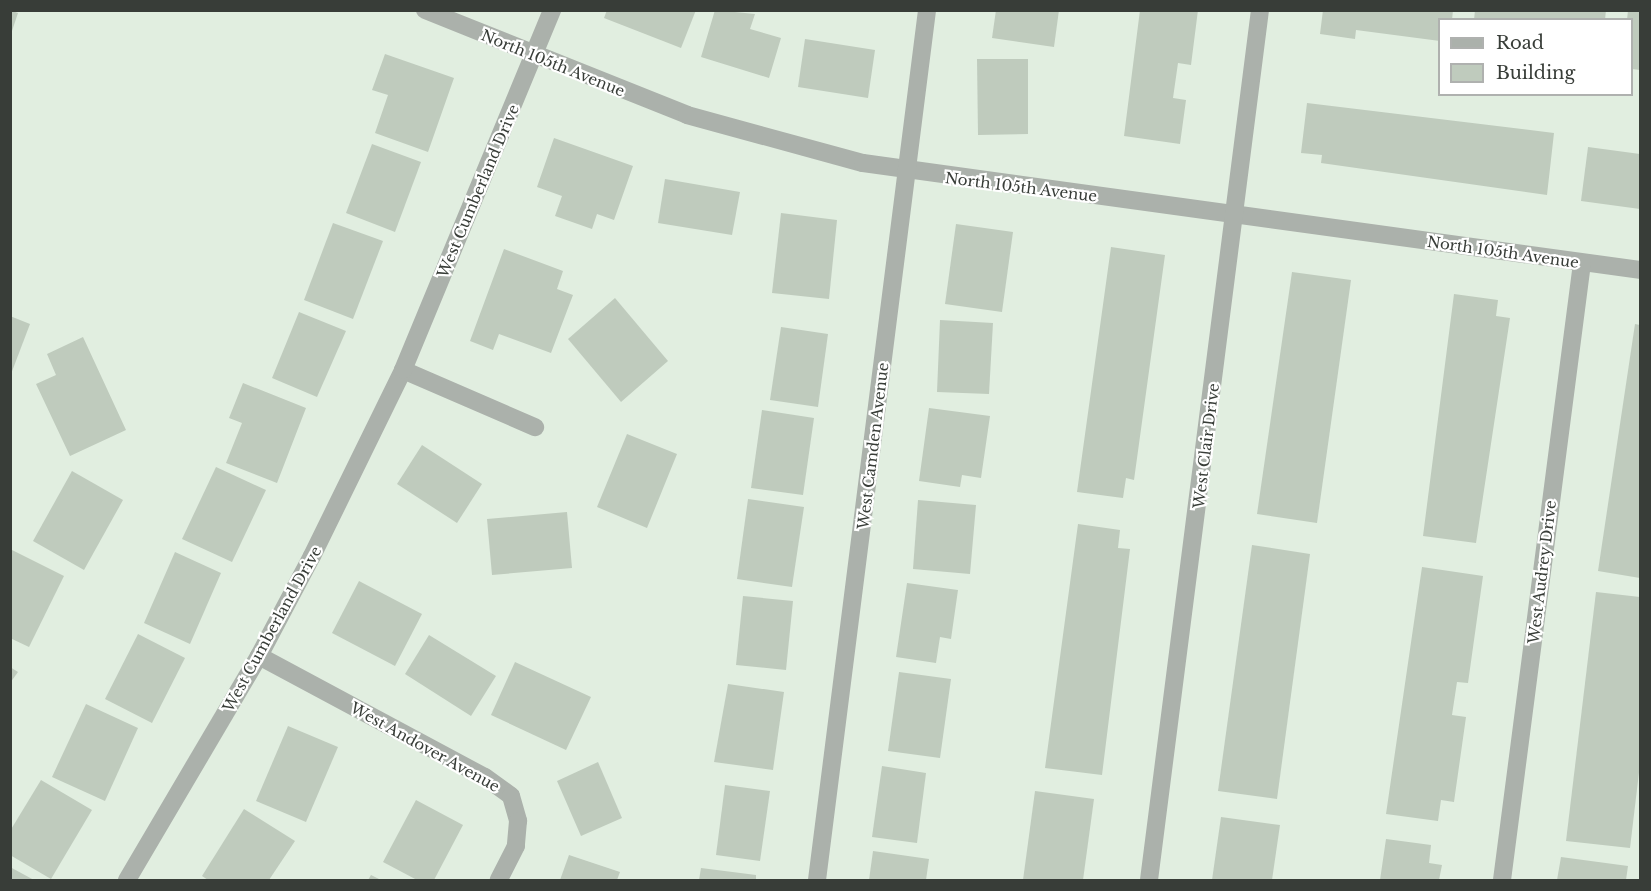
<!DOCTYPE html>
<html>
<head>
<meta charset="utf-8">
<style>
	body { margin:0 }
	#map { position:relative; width:1651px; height:891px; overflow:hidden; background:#e1eee0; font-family:"Libre Baskerville",serif }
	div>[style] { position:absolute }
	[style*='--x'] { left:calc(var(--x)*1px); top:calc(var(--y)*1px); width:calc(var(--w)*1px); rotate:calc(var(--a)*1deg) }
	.building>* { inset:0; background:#bfcbbd }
	.minor>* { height:18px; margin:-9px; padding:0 9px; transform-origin:9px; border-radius:9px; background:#abb1ab }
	span { translate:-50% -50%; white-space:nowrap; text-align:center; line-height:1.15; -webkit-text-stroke:4.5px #fff; paint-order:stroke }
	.street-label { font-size:15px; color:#383d38 }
	.frame { position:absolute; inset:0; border:12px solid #383d38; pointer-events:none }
	.legend { position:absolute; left:1438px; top:18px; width:195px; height:78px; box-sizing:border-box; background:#fff; border:2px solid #afb1af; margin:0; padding:8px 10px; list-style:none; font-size:18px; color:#383d38 }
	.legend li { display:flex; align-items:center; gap:12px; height:30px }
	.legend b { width:30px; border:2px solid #afb1af }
</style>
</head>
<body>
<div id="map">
	<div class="building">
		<div style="clip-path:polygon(10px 10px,18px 13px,11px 34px,10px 34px)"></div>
		<div style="clip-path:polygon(607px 10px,696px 10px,681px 48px,604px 18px)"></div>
		<div style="clip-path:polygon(715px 10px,755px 14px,750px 29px,781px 38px,769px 78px,701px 57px)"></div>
		<div style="clip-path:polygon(996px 10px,1059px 10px,1054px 47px,992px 38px)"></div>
		<div style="clip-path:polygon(1140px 10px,1198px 10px,1191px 65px,1178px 63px,1173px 98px,1186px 100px,1180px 144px,1124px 136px)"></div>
		<div style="clip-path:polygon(1323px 10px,1453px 10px,1452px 20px,1440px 20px,1440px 41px,1356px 30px,1355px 39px,1320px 34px)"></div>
		<div style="clip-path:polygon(1475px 10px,1606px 10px,1605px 20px,1474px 20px)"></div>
		<div style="clip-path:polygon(1628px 10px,1640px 10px,1640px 70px,1632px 69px,1632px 20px,1627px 20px)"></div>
		<div style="clip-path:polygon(805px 39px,875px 50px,868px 98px,798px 87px)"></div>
		<div style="clip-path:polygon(385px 54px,454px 78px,428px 152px,375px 133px,388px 95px,372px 90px)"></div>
		<div style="clip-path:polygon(977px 59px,1028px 59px,1028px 134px,978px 135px)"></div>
		<div style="clip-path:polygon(1307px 103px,1554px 133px,1547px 195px,1321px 163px,1322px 155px,1301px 153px)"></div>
		<div style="clip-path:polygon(554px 138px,633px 166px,614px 220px,597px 214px,592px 229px,555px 216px,562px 196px,537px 187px)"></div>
		<div style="clip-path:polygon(372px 144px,421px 162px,395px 232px,346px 213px)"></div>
		<div style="clip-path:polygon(1588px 147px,1640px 154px,1640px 209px,1581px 201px)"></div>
		<div style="clip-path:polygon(665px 179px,740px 192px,732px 235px,658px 223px)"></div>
		<div style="clip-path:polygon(781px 213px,837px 220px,829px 299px,772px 293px)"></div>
		<div style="clip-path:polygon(333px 223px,383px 241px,353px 319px,304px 300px)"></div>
		<div style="clip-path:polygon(956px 224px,1013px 232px,1002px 312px,945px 304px)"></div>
		<div style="clip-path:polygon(1111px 247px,1165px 255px,1134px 480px,1126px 478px,1123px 498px,1077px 492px)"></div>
		<div style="clip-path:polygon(504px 249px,563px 271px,557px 289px,573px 295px,551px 353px,499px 334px,493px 350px,470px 341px)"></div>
		<div style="clip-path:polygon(1292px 272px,1351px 280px,1317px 523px,1257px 514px)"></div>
		<div style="clip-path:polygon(1454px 294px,1498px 300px,1496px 316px,1510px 318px,1476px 543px,1423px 536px)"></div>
		<div style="clip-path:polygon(615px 298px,668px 361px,621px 402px,568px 339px)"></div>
		<div style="clip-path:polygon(299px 312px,346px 331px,317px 397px,272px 378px)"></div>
		<div style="clip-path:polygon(10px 316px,30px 324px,11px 374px,10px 374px)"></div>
		<div style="clip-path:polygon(940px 320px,993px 323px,989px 394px,937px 392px)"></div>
		<div style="clip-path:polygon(1635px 324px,1640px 325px,1640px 578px,1598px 571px)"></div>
		<div style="clip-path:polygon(781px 327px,828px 334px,818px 407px,770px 400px)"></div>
		<div style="clip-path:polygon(83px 337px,126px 430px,70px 456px,36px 384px,56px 375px,47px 354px)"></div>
		<div style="clip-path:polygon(243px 383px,306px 408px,277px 483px,226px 463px,242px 423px,229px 418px)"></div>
		<div style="clip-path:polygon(929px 408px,990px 416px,981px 478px,962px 475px,960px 487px,919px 481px)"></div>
		<div style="clip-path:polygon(762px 410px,814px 418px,803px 495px,751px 488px)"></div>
		<div style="clip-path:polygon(627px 434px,677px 454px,647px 528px,597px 507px)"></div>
		<div style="clip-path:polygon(422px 445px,482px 484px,457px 523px,397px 484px)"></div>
		<div style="clip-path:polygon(216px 467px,266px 490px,232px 562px,182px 539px)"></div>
		<div style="clip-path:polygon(72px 471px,123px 500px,84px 570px,33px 541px)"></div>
		<div style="clip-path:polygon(748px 499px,804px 507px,792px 587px,737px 579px)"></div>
		<div style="clip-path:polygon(918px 500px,976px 505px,970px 574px,913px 569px)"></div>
		<div style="clip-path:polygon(567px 512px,572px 568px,492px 575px,487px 519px)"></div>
		<div style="clip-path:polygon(1078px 524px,1120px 530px,1118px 548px,1130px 549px,1102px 775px,1045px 768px)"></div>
		<div style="clip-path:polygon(1252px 545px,1310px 554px,1277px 799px,1218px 791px)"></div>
		<div style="clip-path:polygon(12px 550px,64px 576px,29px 647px,10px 638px)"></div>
		<div style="clip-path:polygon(175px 552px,221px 573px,190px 644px,144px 623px)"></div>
		<div style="clip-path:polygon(1422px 567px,1483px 576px,1468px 683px,1457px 682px,1452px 715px,1466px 717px,1454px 802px,1441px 800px,1438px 821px,1386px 814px)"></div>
		<div style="clip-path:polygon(359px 581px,422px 614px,395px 666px,332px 633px)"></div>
		<div style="clip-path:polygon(907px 583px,958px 590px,951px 639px,940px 637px,936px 663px,896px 657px)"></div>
		<div style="clip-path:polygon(1596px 592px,1640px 597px,1640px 764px,1630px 848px,1566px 841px)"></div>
		<div style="clip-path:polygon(743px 596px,793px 601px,786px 670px,736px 665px)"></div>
		<div style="clip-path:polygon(138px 634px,185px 658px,152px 723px,105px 699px)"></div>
		<div style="clip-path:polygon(429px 635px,496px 676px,471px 716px,405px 674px)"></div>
		<div style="clip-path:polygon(515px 662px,591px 697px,566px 750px,491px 715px)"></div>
		<div style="clip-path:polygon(10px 667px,18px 672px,10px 683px)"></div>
		<div style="clip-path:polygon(899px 672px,951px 679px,940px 758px,888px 751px)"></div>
		<div style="clip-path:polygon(728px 684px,784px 692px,773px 770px,714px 762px)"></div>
		<div style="clip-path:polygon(86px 704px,138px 728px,105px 801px,52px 777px)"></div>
		<div style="clip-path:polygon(288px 726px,338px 747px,306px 822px,256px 801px)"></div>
		<div style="clip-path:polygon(598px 762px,622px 818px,581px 836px,557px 781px)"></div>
		<div style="clip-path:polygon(882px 766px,926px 773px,917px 843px,872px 837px)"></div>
		<div style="clip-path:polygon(41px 780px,92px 810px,51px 879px,10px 855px,10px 831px)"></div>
		<div style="clip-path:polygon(725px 785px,770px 791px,760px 861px,716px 855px)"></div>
		<div style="clip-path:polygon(1035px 791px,1094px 799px,1083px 880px,1023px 880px)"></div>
		<div style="clip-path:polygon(416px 800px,463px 825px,434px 880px,417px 880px,383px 862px)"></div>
		<div style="clip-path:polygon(244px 809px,295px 841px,269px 880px,208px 880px,202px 876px)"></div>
		<div style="clip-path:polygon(1221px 817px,1280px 825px,1272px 880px,1212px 880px)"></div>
		<div style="clip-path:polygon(1386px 839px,1431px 845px,1429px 863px,1442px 865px,1439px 880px,1380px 880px)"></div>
		<div style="clip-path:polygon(873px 851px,929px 859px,926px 880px,869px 880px)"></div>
		<div style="clip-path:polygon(569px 855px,620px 872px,617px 880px,560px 880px)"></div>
		<div style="clip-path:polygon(1561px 857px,1628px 866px,1626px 880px,1557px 880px)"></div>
		<div style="clip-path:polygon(10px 867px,34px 880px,10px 880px)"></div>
		<div style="clip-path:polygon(701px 868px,756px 875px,756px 880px,699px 880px)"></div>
		<div style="clip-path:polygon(371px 875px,381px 880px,368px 880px)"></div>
	</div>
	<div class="minor">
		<div style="--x:425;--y:10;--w:282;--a:21.8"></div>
		<div style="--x:687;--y:115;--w:182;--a:15.3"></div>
		<div style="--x:863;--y:163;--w:784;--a:7.84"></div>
		<div style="--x:403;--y:370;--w:144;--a:23.4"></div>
		<div style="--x:259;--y:656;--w:256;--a:28.2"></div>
		<div style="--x:485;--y:777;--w:32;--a:36"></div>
		<div style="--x:511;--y:796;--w:26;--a:74"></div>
		<div style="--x:518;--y:821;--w:25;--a:95"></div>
		<div style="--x:516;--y:846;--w:38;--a:117"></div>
		<div style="--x:127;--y:880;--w:260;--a:-59.5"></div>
		<div style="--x:259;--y:656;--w:113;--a:-62.1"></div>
		<div style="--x:312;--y:556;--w:207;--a:-63.9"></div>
		<div style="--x:403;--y:370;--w:390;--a:-67.5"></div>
		<div style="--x:817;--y:880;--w:877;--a:-82.79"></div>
		<div style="--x:1149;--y:880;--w:877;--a:-82.73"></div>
		<div style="--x:1502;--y:880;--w:622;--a:-82.61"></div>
	</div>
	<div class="street-label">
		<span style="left:553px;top:63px;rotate:22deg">North 105th Avenue</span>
		<span style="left:1021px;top:187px;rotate:7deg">North 105th Avenue</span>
		<span style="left:478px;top:191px;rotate:-67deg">West Cumberland Drive</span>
		<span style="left:1503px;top:252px;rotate:8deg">North 105th Avenue</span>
		<span style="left:873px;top:446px;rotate:-83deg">West Camden Avenue</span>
		<span style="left:1206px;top:446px;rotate:-83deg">West Clair Drive</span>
		<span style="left:1542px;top:572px;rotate:-83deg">West Audrey Drive</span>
		<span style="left:272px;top:629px;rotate:-61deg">West Cumberland Drive</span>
		<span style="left:425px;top:747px;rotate:29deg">West Andover Avenue</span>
	</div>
	<div class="frame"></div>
	<ul class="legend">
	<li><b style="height:8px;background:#abb1ab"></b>Road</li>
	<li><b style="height:16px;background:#bfcbbd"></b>Building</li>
	</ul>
</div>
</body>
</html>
